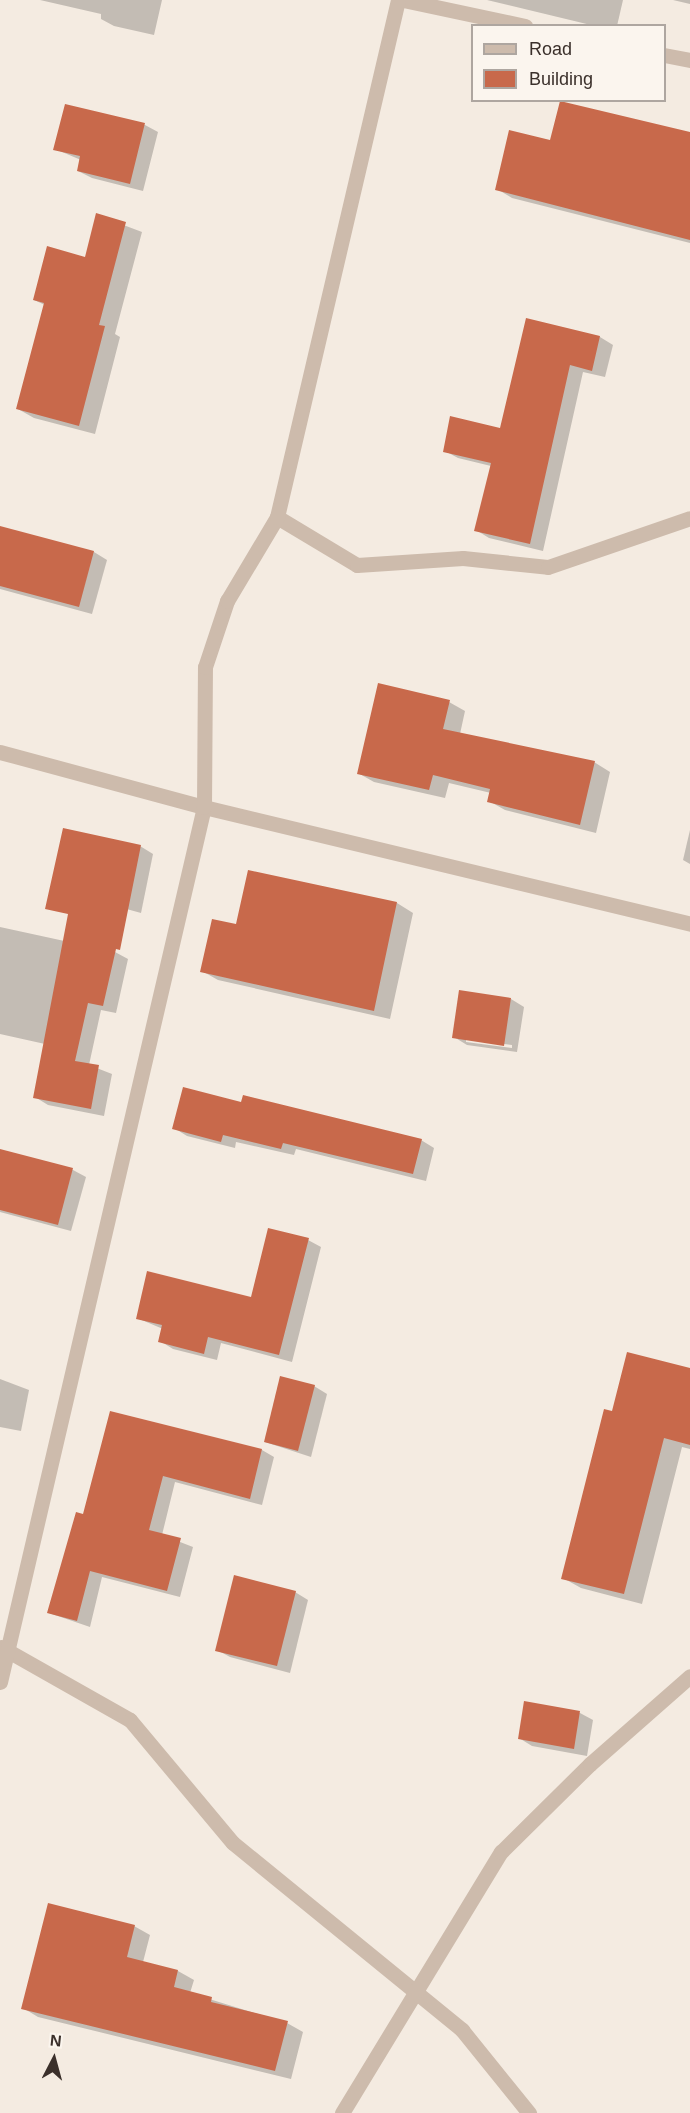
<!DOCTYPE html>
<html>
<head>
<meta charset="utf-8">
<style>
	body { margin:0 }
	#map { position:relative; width:690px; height:2113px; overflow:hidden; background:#f4ebe1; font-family:Arial,sans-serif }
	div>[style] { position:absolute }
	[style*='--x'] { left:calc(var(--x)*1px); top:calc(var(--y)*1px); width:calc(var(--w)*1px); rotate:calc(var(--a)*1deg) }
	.shadow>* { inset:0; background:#0003 }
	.building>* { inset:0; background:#c8694b }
	.minor>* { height:15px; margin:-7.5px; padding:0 7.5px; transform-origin:7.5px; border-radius:7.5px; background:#cdbbac }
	span { translate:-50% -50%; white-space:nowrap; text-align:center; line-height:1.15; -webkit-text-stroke:4.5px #fbf5ee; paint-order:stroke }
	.legend { position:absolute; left:471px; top:24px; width:195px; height:78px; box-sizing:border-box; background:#fbf5ee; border:2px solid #aea6a0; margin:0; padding:8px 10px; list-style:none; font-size:18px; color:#3b302b }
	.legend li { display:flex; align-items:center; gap:12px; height:30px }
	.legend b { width:30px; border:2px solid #aea6a0 }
	.north { position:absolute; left:24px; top:2029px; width:60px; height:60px; -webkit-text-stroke:4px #fbf5ee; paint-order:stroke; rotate:6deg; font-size:16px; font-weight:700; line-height:24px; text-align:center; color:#3b302b }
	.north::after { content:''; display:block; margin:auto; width:21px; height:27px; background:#3b302b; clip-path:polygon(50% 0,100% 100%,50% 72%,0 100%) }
</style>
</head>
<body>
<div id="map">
	<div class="shadow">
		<div style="clip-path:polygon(40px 0,162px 0,154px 35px,114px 26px,101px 19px,101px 14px)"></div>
		<div style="clip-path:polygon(487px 0,623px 0,617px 26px,595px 26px)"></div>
		<div style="clip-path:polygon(673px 0,690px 0,690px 4px)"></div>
		<div style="clip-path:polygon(66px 106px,145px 125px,158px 132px,143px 191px,92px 178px,78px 171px,81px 160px,55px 149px)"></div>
		<div style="clip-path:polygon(690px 134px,690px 243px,512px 198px,497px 189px,551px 142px)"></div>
		<div style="clip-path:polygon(97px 215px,142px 232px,115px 334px,120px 337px,95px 434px,34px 418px,18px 409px,45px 305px,34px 300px,86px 258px)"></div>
		<div style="clip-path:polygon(528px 320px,600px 337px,613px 345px,605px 377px,583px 372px,543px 551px,489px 538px,476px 530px,491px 466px,458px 458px,445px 451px,501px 430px)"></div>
		<div style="clip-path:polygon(0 527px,94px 552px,107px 560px,92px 614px,0 589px)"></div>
		<div style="clip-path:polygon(449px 702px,465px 711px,460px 734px,594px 762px,610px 772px,596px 833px,505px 810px,489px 801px,491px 793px,449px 783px,445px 798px,374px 782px,358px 773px)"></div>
		<div style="clip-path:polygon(690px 830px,690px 864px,683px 860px)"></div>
		<div style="clip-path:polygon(140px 846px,153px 854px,141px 913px,65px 892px)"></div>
		<div style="clip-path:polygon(249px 872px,397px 903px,413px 913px,390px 1019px,218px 980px,202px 971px,237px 926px)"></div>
		<div style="clip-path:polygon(0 927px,115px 952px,128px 959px,116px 1013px,101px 1010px,89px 1065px,112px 1074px,104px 1116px,48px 1105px,35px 1097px,45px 1044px,0 1034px)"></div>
		<div style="clip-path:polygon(evenodd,511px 999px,524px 1007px,517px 1052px,467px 1045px,454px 1037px,511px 999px,466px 1039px,512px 1045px,512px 1048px,466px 1042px,466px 1039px)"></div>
		<div style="clip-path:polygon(242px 1103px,421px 1140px,434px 1148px,426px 1181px,296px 1149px,294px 1155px,236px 1142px,235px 1148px,187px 1136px,174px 1128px)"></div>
		<div style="clip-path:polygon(2px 1151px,73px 1170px,86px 1177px,71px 1231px,0 1212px)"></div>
		<div style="clip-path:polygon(308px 1240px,321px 1247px,292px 1362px,221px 1343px,217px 1360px,173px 1349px,160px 1341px,163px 1329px,137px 1318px,252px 1299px)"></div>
		<div style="clip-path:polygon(690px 1371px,690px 1449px,682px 1447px,642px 1604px,581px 1588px,563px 1578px,613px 1412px)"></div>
		<div style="clip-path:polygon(0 1379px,29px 1390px,21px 1431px,0 1427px)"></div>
		<div style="clip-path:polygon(314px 1386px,327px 1394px,311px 1457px,265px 1442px)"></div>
		<div style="clip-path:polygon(111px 1412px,262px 1450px,274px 1457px,262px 1505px,175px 1482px,162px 1535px,193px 1547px,180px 1597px,102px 1577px,90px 1627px,49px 1613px,84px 1515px)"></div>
		<div style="clip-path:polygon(295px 1592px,308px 1600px,290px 1673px,230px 1657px,217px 1650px)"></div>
		<div style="clip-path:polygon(525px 1703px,580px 1713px,593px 1720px,587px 1756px,532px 1746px,519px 1738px)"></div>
		<div style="clip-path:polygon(134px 1926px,150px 1935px,143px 1962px,178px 1971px,194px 1980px,190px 1993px,287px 2023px,303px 2032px,291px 2079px,38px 2017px,23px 2008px)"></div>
	</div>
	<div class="building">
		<div style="clip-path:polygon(560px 101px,690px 132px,690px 240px,495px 190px,509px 130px,550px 140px)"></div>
		<div style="clip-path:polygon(65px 104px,145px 123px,130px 184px,77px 171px,80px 156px,53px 150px)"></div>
		<div style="clip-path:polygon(96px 213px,126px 222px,99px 325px,105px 326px,79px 426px,16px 409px,44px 303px,33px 300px,47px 246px,85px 257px)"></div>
		<div style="clip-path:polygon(526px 318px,600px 336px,592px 371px,570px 365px,530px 544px,474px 531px,491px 463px,443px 452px,450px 416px,500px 428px)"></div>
		<div style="clip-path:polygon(0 526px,94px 551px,79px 607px,0 586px)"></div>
		<div style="clip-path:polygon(378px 683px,450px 700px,443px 729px,595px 761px,580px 825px,487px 802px,490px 789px,433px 775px,429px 790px,357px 774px)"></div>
		<div style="clip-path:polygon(63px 828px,141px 845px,120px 950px,116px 949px,103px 1006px,88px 1003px,75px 1061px,99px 1065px,91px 1109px,33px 1098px,68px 914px,45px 909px)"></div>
		<div style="clip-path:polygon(248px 870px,397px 902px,374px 1011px,200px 972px,212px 919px,236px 924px)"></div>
		<div style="clip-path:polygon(459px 990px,511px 998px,504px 1046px,452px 1038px)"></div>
		<div style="clip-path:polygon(183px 1087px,241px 1102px,243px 1095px,422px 1139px,413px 1174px,283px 1143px,281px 1149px,223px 1135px,221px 1142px,172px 1129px)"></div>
		<div style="clip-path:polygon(0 1149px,73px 1168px,58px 1225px,0 1210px)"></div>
		<div style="clip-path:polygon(268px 1228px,309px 1238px,279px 1355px,208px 1337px,204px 1354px,158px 1342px,162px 1325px,136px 1319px,147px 1271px,251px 1297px)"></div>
		<div style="clip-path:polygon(627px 1352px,690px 1368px,690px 1445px,664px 1438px,624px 1594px,561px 1579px,604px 1409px,612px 1411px)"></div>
		<div style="clip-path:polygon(280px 1376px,315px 1385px,298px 1451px,264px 1442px)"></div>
		<div style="clip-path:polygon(110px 1411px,262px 1449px,250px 1499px,163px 1476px,149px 1530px,181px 1538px,167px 1591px,90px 1571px,77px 1621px,47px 1613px,76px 1512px,83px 1514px)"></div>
		<div style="clip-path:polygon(234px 1575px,296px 1591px,277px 1666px,215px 1651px)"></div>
		<div style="clip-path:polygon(524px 1701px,580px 1711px,574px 1749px,518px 1739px)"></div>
		<div style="clip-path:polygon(48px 1903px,135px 1925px,127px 1957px,178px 1970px,174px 1987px,212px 1997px,211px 2002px,288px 2021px,275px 2071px,21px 2009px)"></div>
	</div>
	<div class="minor">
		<div style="--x:403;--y:0;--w:125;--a:12"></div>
		<div style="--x:664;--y:55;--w:26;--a:11"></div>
		<div style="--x:277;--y:517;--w:93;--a:31"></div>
		<div style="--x:357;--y:565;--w:106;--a:-3.8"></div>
		<div style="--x:463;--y:558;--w:85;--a:6"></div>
		<div style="--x:548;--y:567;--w:150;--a:-19"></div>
		<div style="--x:0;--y:752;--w:211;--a:15.1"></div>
		<div style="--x:204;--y:807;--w:500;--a:13.5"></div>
		<div style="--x:1;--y:1647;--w:148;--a:29.5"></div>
		<div style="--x:130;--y:1720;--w:160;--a:50.1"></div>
		<div style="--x:233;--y:1843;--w:296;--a:39.2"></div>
		<div style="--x:462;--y:2030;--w:107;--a:51.1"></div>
		<div style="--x:0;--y:1682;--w:898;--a:-76.88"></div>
		<div style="--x:204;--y:807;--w:140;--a:-89.6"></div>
		<div style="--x:205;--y:667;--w:70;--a:-71.6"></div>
		<div style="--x:227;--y:601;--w:98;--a:-59.2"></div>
		<div style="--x:277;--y:517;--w:531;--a:-76.83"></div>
		<div style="--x:342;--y:2113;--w:306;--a:-58.7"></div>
		<div style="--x:501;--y:1852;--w:125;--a:-44.7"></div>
		<div style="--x:590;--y:1764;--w:133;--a:-41.3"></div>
	</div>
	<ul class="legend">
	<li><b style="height:8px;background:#cdbbac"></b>Road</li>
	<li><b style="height:16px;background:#c8694b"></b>Building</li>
	</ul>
	<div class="north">N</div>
</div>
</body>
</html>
